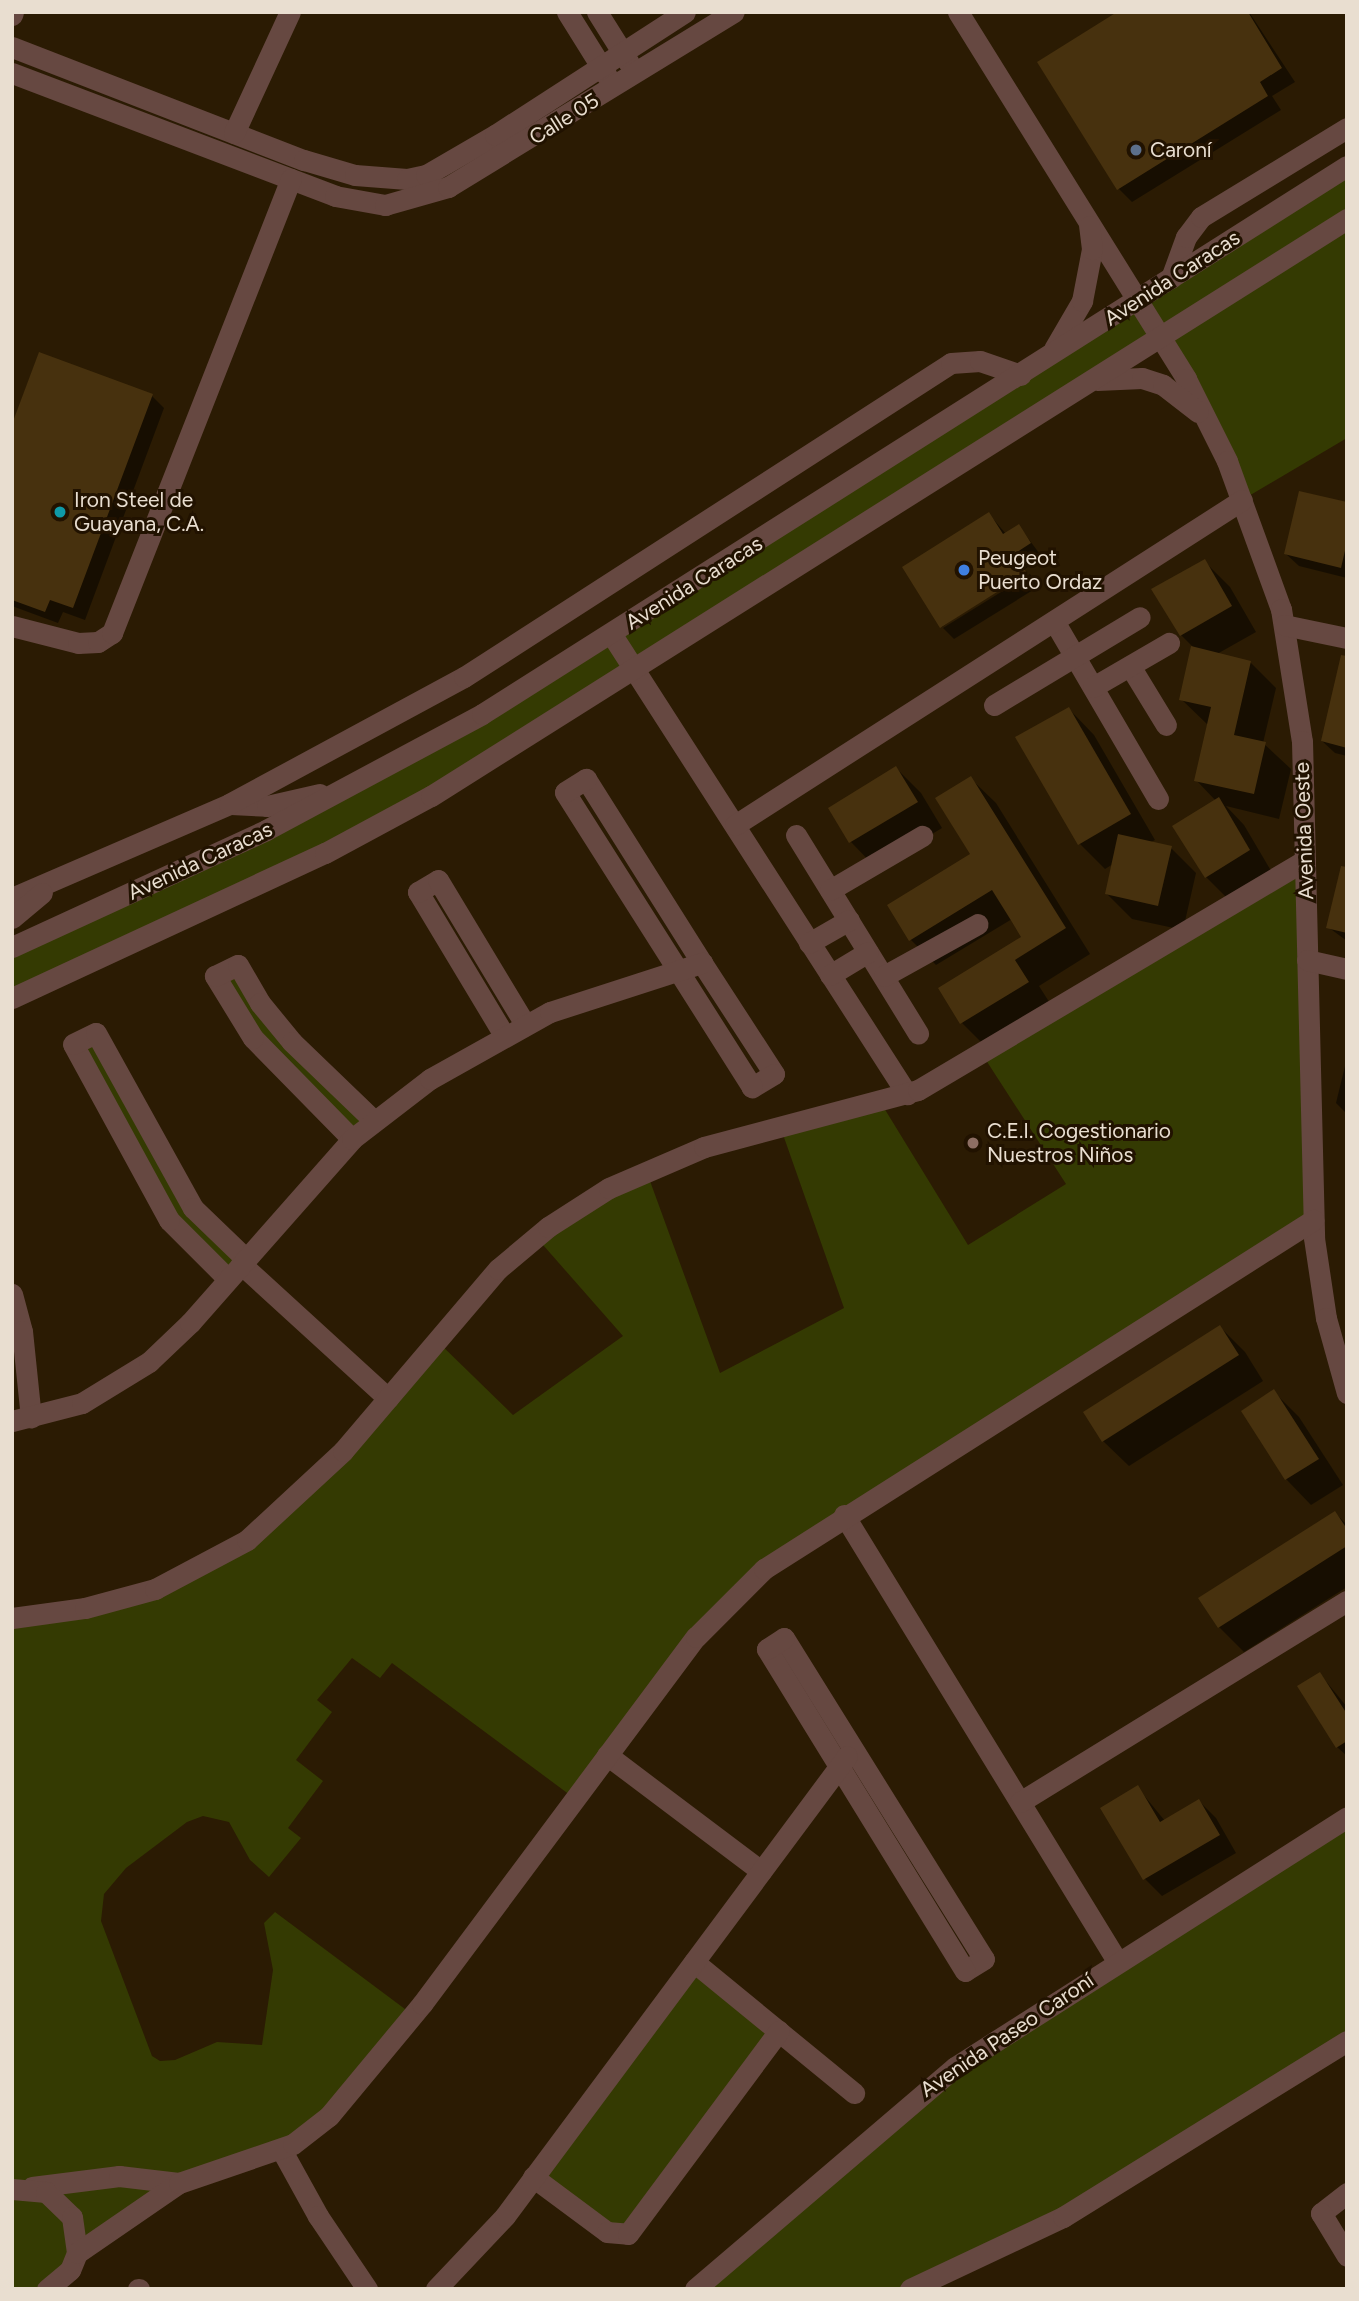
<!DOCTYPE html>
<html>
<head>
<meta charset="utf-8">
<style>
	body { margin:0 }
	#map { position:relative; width:1359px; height:2301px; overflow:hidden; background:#2b1b03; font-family:Figtree,sans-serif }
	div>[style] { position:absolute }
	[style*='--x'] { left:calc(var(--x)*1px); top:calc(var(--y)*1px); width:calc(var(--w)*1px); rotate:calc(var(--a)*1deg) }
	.green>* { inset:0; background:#343a02 }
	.shadow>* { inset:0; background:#0007 }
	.building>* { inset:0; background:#47310e }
	.minor>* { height:21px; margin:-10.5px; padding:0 10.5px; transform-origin:10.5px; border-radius:10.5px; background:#664841 }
	.dots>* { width:19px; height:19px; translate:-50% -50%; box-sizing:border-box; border:4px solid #211200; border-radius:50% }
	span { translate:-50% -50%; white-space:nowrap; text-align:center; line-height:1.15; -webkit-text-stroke:6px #211200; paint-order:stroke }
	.street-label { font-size:21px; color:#e9ded0 }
	.poi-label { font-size:21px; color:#e9ded0 }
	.left { translate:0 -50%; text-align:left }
	.frame { position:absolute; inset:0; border:14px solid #e9ded0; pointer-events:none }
</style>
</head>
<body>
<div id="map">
	<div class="green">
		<div style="clip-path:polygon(1347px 166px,1347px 438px,1242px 500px,1161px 337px,431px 796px,12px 998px,12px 947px,379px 772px)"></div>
		<div style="clip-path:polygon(1305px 860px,1313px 1220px,764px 1569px,574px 1798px,392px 1663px,380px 1678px,352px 1658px,317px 1700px,332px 1712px,296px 1760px,323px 1781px,288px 1828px,301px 1838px,269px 1877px,250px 1860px,229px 1822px,203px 1816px,187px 1822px,126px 1868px,104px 1894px,101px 1921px,152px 2056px,160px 2061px,175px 2060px,217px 2042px,262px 2045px,273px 1970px,264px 1923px,275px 1912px,413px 2015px,308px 2134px,179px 2183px,105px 2231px,61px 2289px,12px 2289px,12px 1618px,84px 1608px,247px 1540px,435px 1339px,513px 1415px,623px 1336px,536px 1237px,646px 1170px,720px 1373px,844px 1308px,780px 1126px,881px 1103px,968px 1245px,1066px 1184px,982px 1054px)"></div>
		<div style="clip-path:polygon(238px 965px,374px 1121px,352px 1139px,270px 1057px,215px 976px)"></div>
		<div style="clip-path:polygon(96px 1033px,183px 1192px,246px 1259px,228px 1279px,201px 1256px,73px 1044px)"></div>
		<div style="clip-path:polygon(1347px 1817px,1347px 2041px,1183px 2145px,910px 2289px,695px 2289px,926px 2089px)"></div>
		<div style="clip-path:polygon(694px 1962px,779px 2031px,628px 2234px,533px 2178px)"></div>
	</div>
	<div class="shadow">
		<div style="clip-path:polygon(1121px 12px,1249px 12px,1295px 82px,1272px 96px,1281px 110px,1132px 202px,1119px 189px)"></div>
		<div style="clip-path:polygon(152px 396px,164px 408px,85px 620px,63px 612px,58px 623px,12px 606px,12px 429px)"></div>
		<div style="clip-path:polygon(1347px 504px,1347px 578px,1299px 566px,1286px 554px)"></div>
		<div style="clip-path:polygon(989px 514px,1006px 534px,1019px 526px,1042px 557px,942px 627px,904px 568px)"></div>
		<div style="clip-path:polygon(1205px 562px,1230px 587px,1256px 632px,1217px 654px,1251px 663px,1276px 688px,1263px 743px,1291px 769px,1279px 819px,1226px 806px,1244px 825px,1274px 876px,1231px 902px,1206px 877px,1216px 801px,1196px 780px,1208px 725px,1181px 699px,1193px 647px,1181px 635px)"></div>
		<div style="clip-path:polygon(1030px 574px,1038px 587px,954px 639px,943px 628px)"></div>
		<div style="clip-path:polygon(1347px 682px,1347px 756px,1335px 753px,1322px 741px)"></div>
		<div style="clip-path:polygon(1069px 709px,1094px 735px,1155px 840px,1149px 843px,1171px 848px,1196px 873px,1183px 930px,1132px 919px,1107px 894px,1113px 864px,1105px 869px,1079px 843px)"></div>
		<div style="clip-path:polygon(896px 768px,921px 793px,942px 828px,876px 868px,851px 842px,830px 809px)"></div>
		<div style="clip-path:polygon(970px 778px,996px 803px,1090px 954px,1039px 986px,1053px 1008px,987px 1048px,962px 1023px,1023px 938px,1012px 919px,936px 965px,910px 939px,972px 854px)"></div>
		<div style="clip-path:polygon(1347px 868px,1347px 941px,1328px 927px)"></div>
		<div style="clip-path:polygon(1347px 1058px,1347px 1114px,1336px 1103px)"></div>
		<div style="clip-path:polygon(1220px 1327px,1245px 1352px,1263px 1381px,1129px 1466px,1103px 1441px)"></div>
		<div style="clip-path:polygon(1274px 1392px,1299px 1417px,1343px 1485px,1311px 1505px,1286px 1479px)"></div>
		<div style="clip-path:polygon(1335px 1513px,1347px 1525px,1347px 1587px,1244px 1652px,1219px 1627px)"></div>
		<div style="clip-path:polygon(1320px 1674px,1347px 1707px,1347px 1756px,1337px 1747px)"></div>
		<div style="clip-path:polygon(1138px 1788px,1165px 1821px,1199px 1801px,1216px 1818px,1236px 1853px,1162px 1896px,1145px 1879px,1102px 1808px)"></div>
	</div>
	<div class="building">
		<div style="clip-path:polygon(1117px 12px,1248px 12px,1282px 68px,1260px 82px,1268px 96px,1117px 190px,1037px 62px)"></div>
		<div style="clip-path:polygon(39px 352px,153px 394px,73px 608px,50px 600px,45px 612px,12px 600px,12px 424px)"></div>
		<div style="clip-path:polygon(1299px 491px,1347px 502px,1347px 542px,1341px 568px,1284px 554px)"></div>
		<div style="clip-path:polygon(989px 512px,1003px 534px,1019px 524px,1031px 543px,1014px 554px,1027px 573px,940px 628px,902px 567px)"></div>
		<div style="clip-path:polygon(1205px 559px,1232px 606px,1180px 636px,1151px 589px)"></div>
		<div style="clip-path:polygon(1191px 646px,1251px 661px,1234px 735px,1266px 742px,1254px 794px,1194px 781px,1211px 707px,1179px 700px)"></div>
		<div style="clip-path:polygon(1341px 655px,1347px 656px,1347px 748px,1321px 741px)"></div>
		<div style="clip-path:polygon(1069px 707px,1131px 814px,1078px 845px,1015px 737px)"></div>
		<div style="clip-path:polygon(896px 766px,918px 802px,849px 843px,828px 808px)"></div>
		<div style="clip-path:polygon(971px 776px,1066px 928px,1015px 960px,1029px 982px,960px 1024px,938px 988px,1021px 937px,1012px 922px,992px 890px,909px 941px,887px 905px,970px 854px,935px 798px)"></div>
		<div style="clip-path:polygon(1219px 797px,1250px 850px,1205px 878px,1172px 826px)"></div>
		<div style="clip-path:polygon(1118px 834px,1172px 846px,1158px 906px,1105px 894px)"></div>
		<div style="clip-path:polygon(1341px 866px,1347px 867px,1347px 933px,1326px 928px)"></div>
		<div style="clip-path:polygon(1220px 1325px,1239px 1355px,1102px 1442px,1083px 1412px)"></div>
		<div style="clip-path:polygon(1274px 1389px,1319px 1459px,1285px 1480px,1241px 1411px)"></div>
		<div style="clip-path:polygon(1335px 1511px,1347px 1529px,1347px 1546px,1218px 1628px,1198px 1598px)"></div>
		<div style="clip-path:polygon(1320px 1672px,1347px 1714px,1347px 1741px,1336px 1748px,1297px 1686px)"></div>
		<div style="clip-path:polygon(1138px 1785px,1160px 1822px,1199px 1799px,1220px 1835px,1143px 1880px,1100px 1808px)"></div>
	</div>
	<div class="minor">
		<div style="--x:567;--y:12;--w:75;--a:58"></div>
		<div style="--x:597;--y:12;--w:60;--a:57.9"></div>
		<div style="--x:958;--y:12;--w:432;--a:58.1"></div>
		<div style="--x:1186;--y:379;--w:92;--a:63.4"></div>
		<div style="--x:1227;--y:461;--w:158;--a:70"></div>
		<div style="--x:1281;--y:609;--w:134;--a:81"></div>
		<div style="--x:1302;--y:741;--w:497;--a:88.6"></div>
		<div style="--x:1314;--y:1238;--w:81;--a:81.5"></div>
		<div style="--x:1326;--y:1318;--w:78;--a:74.4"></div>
		<div style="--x:12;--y:15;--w:3;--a:-72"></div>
		<div style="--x:12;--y:47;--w:313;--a:21.2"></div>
		<div style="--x:304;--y:160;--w:53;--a:16.4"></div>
		<div style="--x:355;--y:175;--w:52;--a:4.4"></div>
		<div style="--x:407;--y:179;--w:19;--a:-12"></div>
		<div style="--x:426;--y:175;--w:80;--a:-30.1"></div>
		<div style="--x:495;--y:135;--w:226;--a:-32.9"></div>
		<div style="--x:12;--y:73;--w:346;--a:20.8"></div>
		<div style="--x:335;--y:196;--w:51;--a:10.2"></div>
		<div style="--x:385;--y:205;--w:66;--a:-15.9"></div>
		<div style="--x:448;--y:187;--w:335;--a:-31.5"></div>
		<div style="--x:234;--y:133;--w:133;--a:-65.2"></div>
		<div style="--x:1171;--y:278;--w:44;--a:-69.9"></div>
		<div style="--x:1186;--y:237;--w:25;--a:-53"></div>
		<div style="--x:1201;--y:217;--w:171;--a:-31.4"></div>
		<div style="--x:1054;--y:349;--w:56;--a:-59.7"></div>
		<div style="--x:1082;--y:301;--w:53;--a:-79.1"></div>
		<div style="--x:1092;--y:249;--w:23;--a:-97"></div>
		<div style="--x:1097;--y:380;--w:45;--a:-2.5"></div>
		<div style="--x:1142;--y:378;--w:22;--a:18"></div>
		<div style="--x:1163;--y:385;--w:44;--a:37.6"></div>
		<div style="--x:1054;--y:621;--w:206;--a:59.7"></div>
		<div style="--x:1284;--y:625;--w:64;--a:11.7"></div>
		<div style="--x:12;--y:626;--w:68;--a:14.4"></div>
		<div style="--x:78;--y:643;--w:20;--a:-3"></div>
		<div style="--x:98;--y:642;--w:17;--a:-33"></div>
		<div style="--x:112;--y:633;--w:488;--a:-68.5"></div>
		<div style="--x:612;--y:635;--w:546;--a:57.27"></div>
		<div style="--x:1130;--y:666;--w:69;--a:58.6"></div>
		<div style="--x:1093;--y:687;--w:88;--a:-30.1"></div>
		<div style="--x:994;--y:705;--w:170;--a:-31.1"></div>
		<div style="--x:586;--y:779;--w:218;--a:57.8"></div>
		<div style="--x:702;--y:963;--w:132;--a:57"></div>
		<div style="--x:774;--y:1074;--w:26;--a:149"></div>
		<div style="--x:752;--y:1087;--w:349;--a:-122.4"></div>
		<div style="--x:565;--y:792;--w:25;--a:-32"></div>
		<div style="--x:231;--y:804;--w:36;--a:3"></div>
		<div style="--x:267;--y:806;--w:54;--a:-12.8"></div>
		<div style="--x:735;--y:825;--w:602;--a:-32.66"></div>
		<div style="--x:796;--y:835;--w:233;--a:58.4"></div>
		<div style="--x:830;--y:890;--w:107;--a:-30.4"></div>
		<div style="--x:12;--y:898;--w:236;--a:-23.4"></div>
		<div style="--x:229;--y:804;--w:267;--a:-28.4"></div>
		<div style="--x:464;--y:677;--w:579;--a:-32.81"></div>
		<div style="--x:951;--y:363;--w:29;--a:-4"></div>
		<div style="--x:980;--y:361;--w:43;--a:18.9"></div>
		<div style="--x:12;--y:918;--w:39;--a:-40"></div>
		<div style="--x:809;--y:943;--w:46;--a:-29.9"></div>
		<div style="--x:12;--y:947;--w:280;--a:-24.7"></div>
		<div style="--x:266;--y:830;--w:245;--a:-28.2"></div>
		<div style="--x:482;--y:714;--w:1024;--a:-32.36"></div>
		<div style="--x:1307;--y:960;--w:41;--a:12.7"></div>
		<div style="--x:830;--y:975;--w:44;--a:-31.2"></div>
		<div style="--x:884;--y:976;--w:107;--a:-29"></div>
		<div style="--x:12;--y:998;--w:345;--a:-24.9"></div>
		<div style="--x:325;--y:853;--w:120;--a:-28.3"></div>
		<div style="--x:431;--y:796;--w:1083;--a:-32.21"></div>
		<div style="--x:504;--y:1035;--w:167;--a:-121"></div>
		<div style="--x:418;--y:892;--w:23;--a:-31"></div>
		<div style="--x:438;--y:880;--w:168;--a:58.9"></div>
		<div style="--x:352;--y:1139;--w:141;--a:-134.4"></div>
		<div style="--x:253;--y:1038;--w:73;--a:-121.5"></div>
		<div style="--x:215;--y:976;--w:25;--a:-26"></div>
		<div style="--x:238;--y:965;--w:44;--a:59.9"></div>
		<div style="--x:260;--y:1003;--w:50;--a:50.6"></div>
		<div style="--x:292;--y:1042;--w:114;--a:43.9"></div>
		<div style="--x:241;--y:1264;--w:199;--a:42.4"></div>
		<div style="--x:228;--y:1279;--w:83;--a:-135"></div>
		<div style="--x:169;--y:1220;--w:200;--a:-118.6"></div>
		<div style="--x:73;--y:1044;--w:25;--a:-26"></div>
		<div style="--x:96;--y:1033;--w:200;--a:61"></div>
		<div style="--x:193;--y:1208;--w:74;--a:43.9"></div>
		<div style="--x:12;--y:1294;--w:38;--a:75"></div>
		<div style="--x:22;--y:1331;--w:87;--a:84.1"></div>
		<div style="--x:12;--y:1421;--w:72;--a:-14.4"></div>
		<div style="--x:82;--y:1403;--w:79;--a:-31.5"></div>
		<div style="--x:149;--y:1362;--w:57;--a:-43.6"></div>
		<div style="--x:190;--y:1323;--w:245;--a:-48.6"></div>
		<div style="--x:352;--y:1139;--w:98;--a:-37.6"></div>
		<div style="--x:430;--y:1079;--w:137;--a:-29.2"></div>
		<div style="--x:550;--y:1012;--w:160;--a:-17.9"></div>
		<div style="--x:844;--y:1515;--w:523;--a:58.53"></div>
		<div style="--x:12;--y:1618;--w:74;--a:-7.8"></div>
		<div style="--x:85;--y:1608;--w:73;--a:-15.2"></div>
		<div style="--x:155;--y:1589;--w:104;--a:-28"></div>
		<div style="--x:247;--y:1540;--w:131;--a:-42.8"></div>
		<div style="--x:343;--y:1451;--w:239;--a:-49.6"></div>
		<div style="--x:498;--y:1269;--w:65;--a:-40"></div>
		<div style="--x:548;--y:1227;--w:72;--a:-32.6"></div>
		<div style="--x:609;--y:1188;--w:103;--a:-23.3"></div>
		<div style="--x:704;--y:1147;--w:221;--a:-14.9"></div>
		<div style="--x:918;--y:1090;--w:450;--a:-30.7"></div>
		<div style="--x:784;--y:1638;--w:378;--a:58.1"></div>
		<div style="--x:984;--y:1959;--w:22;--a:148"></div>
		<div style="--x:965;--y:1971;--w:378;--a:-121.6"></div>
		<div style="--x:767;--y:1649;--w:20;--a:-33"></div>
		<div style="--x:607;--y:1755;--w:193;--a:37"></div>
		<div style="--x:1020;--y:1802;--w:384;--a:-31.6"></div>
		<div style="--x:694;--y:1962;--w:207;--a:39.3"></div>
		<div style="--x:281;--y:2149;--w:77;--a:61.1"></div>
		<div style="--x:318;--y:2216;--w:88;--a:56.1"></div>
		<div style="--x:533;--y:2177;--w:92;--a:36.6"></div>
		<div style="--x:607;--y:2232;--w:21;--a:5"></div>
		<div style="--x:628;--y:2234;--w:253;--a:-53.4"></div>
		<div style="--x:32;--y:2187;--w:88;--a:-7.2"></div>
		<div style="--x:119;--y:2176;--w:60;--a:6.7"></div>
		<div style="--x:12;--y:2189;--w:34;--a:5"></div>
		<div style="--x:46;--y:2192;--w:36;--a:44"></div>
		<div style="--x:72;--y:2217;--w:36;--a:82"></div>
		<div style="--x:77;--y:2253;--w:18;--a:112"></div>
		<div style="--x:70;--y:2270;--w:30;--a:140"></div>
		<div style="--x:1347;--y:2193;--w:33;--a:142"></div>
		<div style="--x:1321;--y:2213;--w:50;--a:58.8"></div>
		<div style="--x:77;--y:2253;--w:124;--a:-34.5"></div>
		<div style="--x:179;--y:2183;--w:120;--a:-18.9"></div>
		<div style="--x:293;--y:2144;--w:46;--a:-37.9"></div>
		<div style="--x:329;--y:2116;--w:146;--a:-50.3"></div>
		<div style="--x:422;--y:2004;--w:458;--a:-53.3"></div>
		<div style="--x:696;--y:1637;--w:96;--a:-45"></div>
		<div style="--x:764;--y:1569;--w:651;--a:-32.44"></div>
		<div style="--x:138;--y:2289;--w:1;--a:0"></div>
		<div style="--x:436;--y:2289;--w:100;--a:-46.6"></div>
		<div style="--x:505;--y:2216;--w:573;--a:-53.37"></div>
		<div style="--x:695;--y:2289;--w:342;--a:-40.5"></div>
		<div style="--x:955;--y:2067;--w:465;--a:-32.5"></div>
		<div style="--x:910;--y:2289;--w:169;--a:-25.2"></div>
		<div style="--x:1063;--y:2217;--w:334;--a:-31.8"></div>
	</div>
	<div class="dots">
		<div style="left:1136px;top:150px;background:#5c6f8a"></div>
		<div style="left:60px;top:512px;background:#0f9aa8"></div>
		<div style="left:964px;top:570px;background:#3f7fe0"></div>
		<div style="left:973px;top:1143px;background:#8d6e63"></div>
	</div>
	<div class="street-label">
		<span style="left:564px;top:119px;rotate:-32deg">Calle 05</span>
		<span style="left:1172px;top:278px;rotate:-33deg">Avenida Caracas</span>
		<span style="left:694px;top:583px;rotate:-32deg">Avenida Caracas</span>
		<span style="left:1304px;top:831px;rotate:-92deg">Avenida Oeste</span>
		<span style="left:200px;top:861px;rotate:-25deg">Avenida Caracas</span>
		<span style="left:1007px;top:2035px;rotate:-34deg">Avenida Paseo Caroní</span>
	</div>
	<div class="poi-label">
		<span class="left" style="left:1150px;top:150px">Caroní</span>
		<span class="left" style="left:74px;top:512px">Iron Steel de<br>Guayana, C.A.</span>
		<span class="left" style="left:978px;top:570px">Peugeot<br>Puerto Ordaz</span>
		<span class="left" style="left:987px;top:1143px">C.E.I. Cogestionario<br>Nuestros Niños</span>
	</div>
	<div class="frame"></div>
</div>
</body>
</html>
